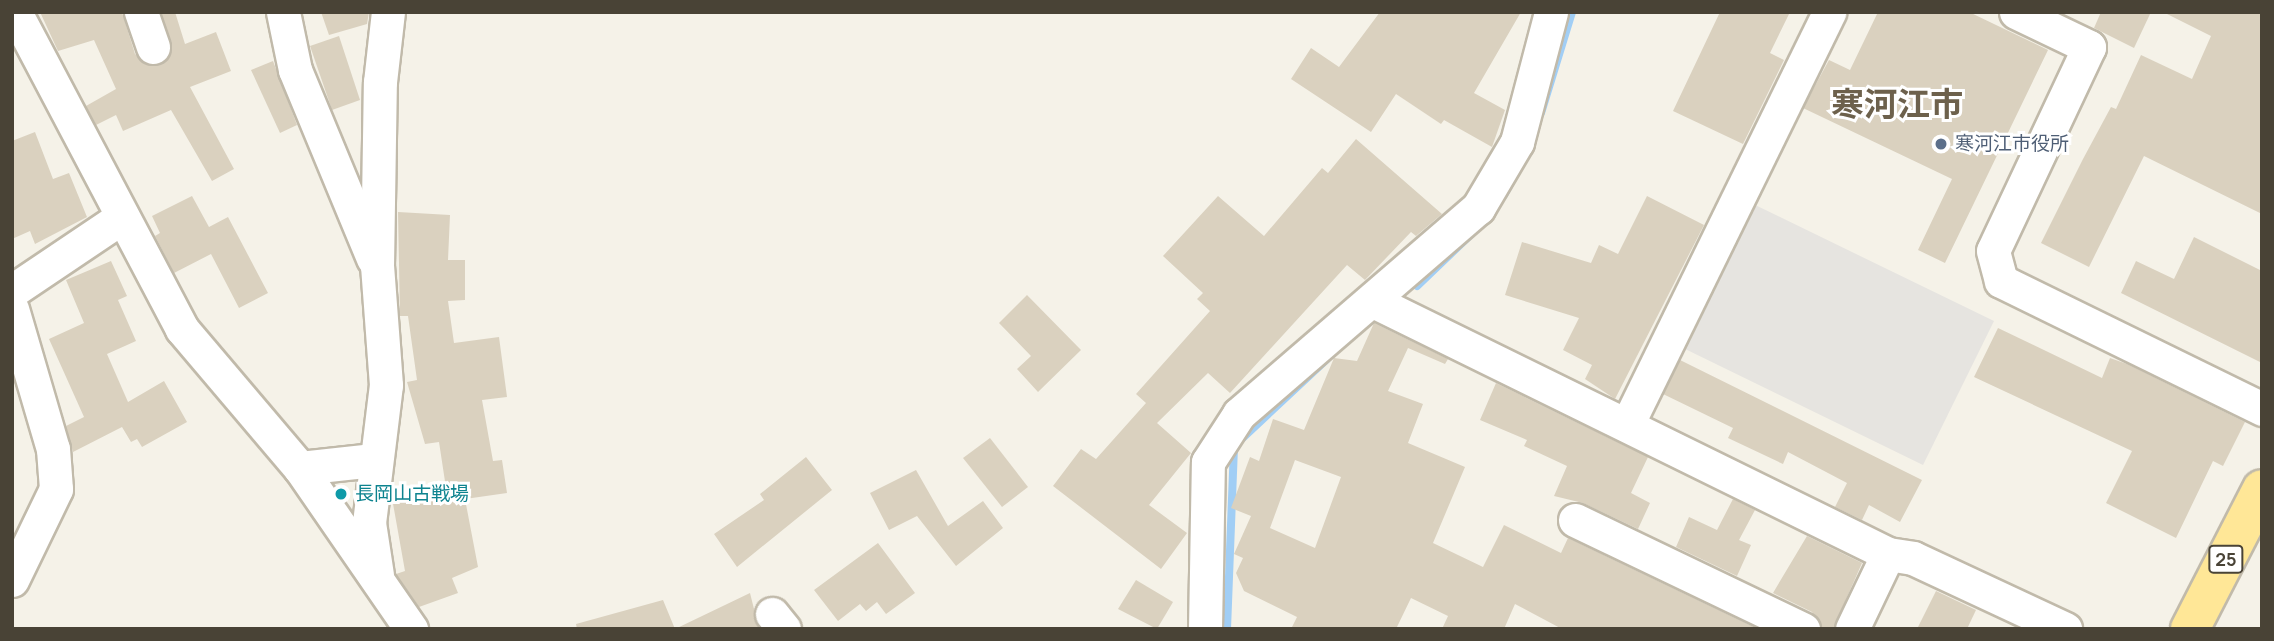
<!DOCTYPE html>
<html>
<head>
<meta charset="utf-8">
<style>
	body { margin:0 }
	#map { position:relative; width:2274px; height:641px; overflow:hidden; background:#f5f2e8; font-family:Manrope,"Noto Sans JP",sans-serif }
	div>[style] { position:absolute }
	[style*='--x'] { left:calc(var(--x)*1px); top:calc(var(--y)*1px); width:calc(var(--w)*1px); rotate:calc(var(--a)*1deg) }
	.parking>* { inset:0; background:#e6e4e0 }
	.stream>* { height:8px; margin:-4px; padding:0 4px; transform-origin:4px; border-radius:4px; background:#a1cef5 }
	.building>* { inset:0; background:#dad1bf }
	.roads { filter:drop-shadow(2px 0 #c1baaa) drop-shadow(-2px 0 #c1baaa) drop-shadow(0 2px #c1baaa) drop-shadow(0 -2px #c1baaa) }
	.minor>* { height:33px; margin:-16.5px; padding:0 16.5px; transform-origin:16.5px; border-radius:16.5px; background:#fff }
	.major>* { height:38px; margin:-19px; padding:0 19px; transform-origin:19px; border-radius:19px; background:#ffe797 }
	.dots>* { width:19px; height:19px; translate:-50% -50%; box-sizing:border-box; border:4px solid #fff; border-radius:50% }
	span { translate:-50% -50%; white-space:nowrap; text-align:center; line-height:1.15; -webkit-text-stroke:6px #fff; paint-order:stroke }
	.shield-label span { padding:2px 5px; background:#fff; border:2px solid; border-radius:5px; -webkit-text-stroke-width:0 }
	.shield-label { font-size:18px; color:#494336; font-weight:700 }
	.service-label { font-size:19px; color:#4e5e75 }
	.left { translate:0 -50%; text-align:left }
	.culture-label { font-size:19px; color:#0d838f }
	.town-label { font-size:33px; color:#6d614c; font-weight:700 }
	.frame { position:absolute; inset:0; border:14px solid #494336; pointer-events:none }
</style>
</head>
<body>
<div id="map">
	<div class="parking">
		<div style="clip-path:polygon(1749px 202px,1994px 321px,1923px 465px,1679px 346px)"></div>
	</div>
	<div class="stream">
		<div style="--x:1541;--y:113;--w:106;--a:-72.9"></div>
		<div style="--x:1504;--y:195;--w:39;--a:-61"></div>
		<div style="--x:1417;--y:286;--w:91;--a:-43.7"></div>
		<div style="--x:1227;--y:629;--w:183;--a:-87.8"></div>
		<div style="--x:1234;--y:446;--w:127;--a:-43.1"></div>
	</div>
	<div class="building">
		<div style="clip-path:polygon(40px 12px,122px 12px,135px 54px,150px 66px,160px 65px,172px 51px,161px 12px,175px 12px,185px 44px,216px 32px,231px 71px,190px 87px,234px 169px,212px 181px,171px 110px,123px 131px,116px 115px,96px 125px,86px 106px,116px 89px,94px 40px,58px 51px)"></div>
		<div style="clip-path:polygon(321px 12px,369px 12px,367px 24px,329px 35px)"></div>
		<div style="clip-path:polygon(1380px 12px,1521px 12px,1474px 93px,1505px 110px,1492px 147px,1444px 120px,1441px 124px,1396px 94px,1371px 132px,1291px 79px,1311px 48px,1339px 67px)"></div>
		<div style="clip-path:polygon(1720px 12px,1790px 12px,1770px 53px,1784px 60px,1743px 144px,1673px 111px)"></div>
		<div style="clip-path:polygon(1878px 12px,1969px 12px,2048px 50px,1945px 263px,1918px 250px,1952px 179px,1803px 108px,1829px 60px,1850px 70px)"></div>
		<div style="clip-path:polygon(2101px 12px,2151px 12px,2134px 48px,2094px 28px)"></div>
		<div style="clip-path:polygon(2163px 12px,2262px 12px,2262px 214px,2144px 156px,2089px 267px,2041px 243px,2083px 159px,2111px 107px,2116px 109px,2141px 55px,2192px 79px,2211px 36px)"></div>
		<div style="clip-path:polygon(339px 36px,360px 100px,332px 110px,310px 46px)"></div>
		<div style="clip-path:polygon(273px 61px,297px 125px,280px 133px,251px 70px)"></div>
		<div style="clip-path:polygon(35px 132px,53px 179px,69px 173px,87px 217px,35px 244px,30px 231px,12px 239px,12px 141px)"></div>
		<div style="clip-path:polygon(1356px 139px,1442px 214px,1416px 236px,1411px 232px,1365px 280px,1347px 265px,1230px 393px,1208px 373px,1157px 423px,1191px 453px,1149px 505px,1187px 533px,1161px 569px,1053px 486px,1081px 449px,1096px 459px,1146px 403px,1136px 394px,1210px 311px,1197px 299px,1203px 293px,1163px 256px,1218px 196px,1264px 236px,1322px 168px,1328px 173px)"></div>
		<div style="clip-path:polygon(192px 196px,209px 227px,228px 217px,268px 293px,239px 308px,211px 254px,174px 273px,155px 236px,160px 233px,152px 216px)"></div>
		<div style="clip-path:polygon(1647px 196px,1704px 225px,1615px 399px,1585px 379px,1592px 365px,1563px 350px,1579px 318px,1505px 295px,1522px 242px,1591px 263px,1599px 245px,1618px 254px)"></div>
		<div style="clip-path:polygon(398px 212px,450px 215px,448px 260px,465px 260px,465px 300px,448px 301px,454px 343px,499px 337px,507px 397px,482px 400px,493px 461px,502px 460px,507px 493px,465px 499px,478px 567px,452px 578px,458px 593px,419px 607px,396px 574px,405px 571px,392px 498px,446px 488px,439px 442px,425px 444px,407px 382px,417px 380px,408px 316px,400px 316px)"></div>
		<div style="clip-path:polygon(2194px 237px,2262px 271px,2262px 363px,2121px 293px,2136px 261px,2174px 279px)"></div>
		<div style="clip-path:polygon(111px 261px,127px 296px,118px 300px,136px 341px,107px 354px,128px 402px,164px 381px,187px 422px,142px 447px,137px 439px,131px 442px,122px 427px,73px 452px,66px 426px,84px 417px,49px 339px,84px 323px,66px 280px)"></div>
		<div style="clip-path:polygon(1027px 295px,1081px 350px,1038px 392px,1017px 369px,1031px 356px,999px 323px)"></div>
		<div style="clip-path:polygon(evenodd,1374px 323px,1448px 359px,1445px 364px,1408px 348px,1388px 391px,1423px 404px,1408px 443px,1465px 467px,1433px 543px,1483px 567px,1504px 525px,1561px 553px,1568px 538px,1758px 629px,1562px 629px,1515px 604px,1504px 629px,1442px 629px,1448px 616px,1411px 598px,1396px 629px,1291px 629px,1297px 617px,1244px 591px,1236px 573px,1243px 558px,1234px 554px,1251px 516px,1231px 508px,1250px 457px,1259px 461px,1273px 419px,1304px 430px,1334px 358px,1357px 361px,1374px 323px,1295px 460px,1341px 477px,1315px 548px,1270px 528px,1295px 460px)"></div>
		<div style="clip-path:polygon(1998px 328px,2102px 378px,2110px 358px,2127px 364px,2245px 422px,2223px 466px,2213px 461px,2176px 538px,2106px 503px,2132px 451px,1974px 377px)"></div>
		<div style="clip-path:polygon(1680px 360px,1922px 480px,1900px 522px,1869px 505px,1862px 520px,1835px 507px,1847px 483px,1788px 452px,1783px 464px,1728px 438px,1733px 428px,1663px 394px)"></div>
		<div style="clip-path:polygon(1496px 383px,1648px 457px,1631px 493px,1650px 503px,1638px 529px,1583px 503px,1554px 496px,1567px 466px,1524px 446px,1527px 440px,1480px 420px)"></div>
		<div style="clip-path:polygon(990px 438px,1028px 487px,1002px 507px,963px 458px)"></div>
		<div style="clip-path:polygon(806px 457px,832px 490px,737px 567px,714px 534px,764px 500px,760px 494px)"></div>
		<div style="clip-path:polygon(916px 470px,948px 526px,983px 501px,1003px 528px,956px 566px,917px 516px,889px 530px,870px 493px)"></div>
		<div style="clip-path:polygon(1733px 499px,1755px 510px,1739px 540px,1751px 545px,1737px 576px,1676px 547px,1689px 517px,1717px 530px)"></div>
		<div style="clip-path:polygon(1807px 536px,1862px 563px,1833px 629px,1822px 629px,1812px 612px,1773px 593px)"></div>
		<div style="clip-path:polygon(878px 543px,915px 593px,886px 614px,877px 602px,866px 611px,860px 604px,838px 621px,814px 590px)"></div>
		<div style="clip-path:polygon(1136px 580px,1173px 602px,1157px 629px,1118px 609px)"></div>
		<div style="clip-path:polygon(1936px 591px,1976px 610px,1967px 629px,1917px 629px)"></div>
		<div style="clip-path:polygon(750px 593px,759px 629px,577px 629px,576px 624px,663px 600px,675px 629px)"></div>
	</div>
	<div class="roads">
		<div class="minor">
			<div style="--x:15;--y:12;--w:358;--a:62.2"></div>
			<div style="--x:182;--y:329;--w:182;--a:49.7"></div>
			<div style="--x:300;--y:468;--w:196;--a:55.4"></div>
			<div style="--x:141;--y:12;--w:37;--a:71"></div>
			<div style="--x:283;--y:12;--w:59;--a:78.3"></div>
			<div style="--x:295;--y:70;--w:204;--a:67.5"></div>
			<div style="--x:2016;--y:12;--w:81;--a:25.6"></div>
			<div style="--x:2089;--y:47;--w:225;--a:115.2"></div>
			<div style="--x:1993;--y:251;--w:31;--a:75"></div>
			<div style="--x:2001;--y:281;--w:291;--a:26.1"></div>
			<div style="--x:12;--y:291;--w:133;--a:-33.9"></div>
			<div style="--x:1373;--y:301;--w:574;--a:26.16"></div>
			<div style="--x:1888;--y:554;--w:25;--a:9"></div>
			<div style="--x:1913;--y:558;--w:168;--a:25"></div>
			<div style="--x:12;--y:309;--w:146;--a:73.7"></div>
			<div style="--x:53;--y:449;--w:40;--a:85.7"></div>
			<div style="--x:56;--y:489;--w:101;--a:115.8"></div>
			<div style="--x:1627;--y:425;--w:460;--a:-63.9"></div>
			<div style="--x:300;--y:468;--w:74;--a:-6.2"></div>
			<div style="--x:1575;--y:520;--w:253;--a:25.6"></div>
			<div style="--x:377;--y:575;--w:53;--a:-98.7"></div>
			<div style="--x:369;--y:523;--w:139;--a:-83"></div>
			<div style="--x:386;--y:385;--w:119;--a:-94.3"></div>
			<div style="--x:377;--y:266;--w:184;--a:-89.1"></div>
			<div style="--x:380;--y:82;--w:70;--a:-83.5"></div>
			<div style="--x:772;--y:614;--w:19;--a:51"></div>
			<div style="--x:1205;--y:629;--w:167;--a:-89"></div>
			<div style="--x:1208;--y:462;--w:57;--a:-57.1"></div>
			<div style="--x:1239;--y:414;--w:316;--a:-40.8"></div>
			<div style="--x:1478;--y:208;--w:77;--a:-59.4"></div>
			<div style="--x:1517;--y:142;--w:134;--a:-75.3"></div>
			<div style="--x:1852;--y:629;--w:83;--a:-64.4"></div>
		</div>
		<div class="major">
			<div style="--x:2190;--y:629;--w:157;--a:-62.8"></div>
		</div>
	</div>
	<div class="dots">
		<div style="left:1941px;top:144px;background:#5c6f8a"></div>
		<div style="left:341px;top:494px;background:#0f9aa8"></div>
	</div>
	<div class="shield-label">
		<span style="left:2226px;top:559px">25</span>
	</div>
	<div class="service-label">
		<span class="left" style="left:1955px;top:144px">寒河江市役所</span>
	</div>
	<div class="culture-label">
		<span class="left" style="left:355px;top:494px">長岡山古戦場</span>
	</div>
	<div class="town-label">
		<span style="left:1897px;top:104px">寒河江市</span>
	</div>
	<div class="frame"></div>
</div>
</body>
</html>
